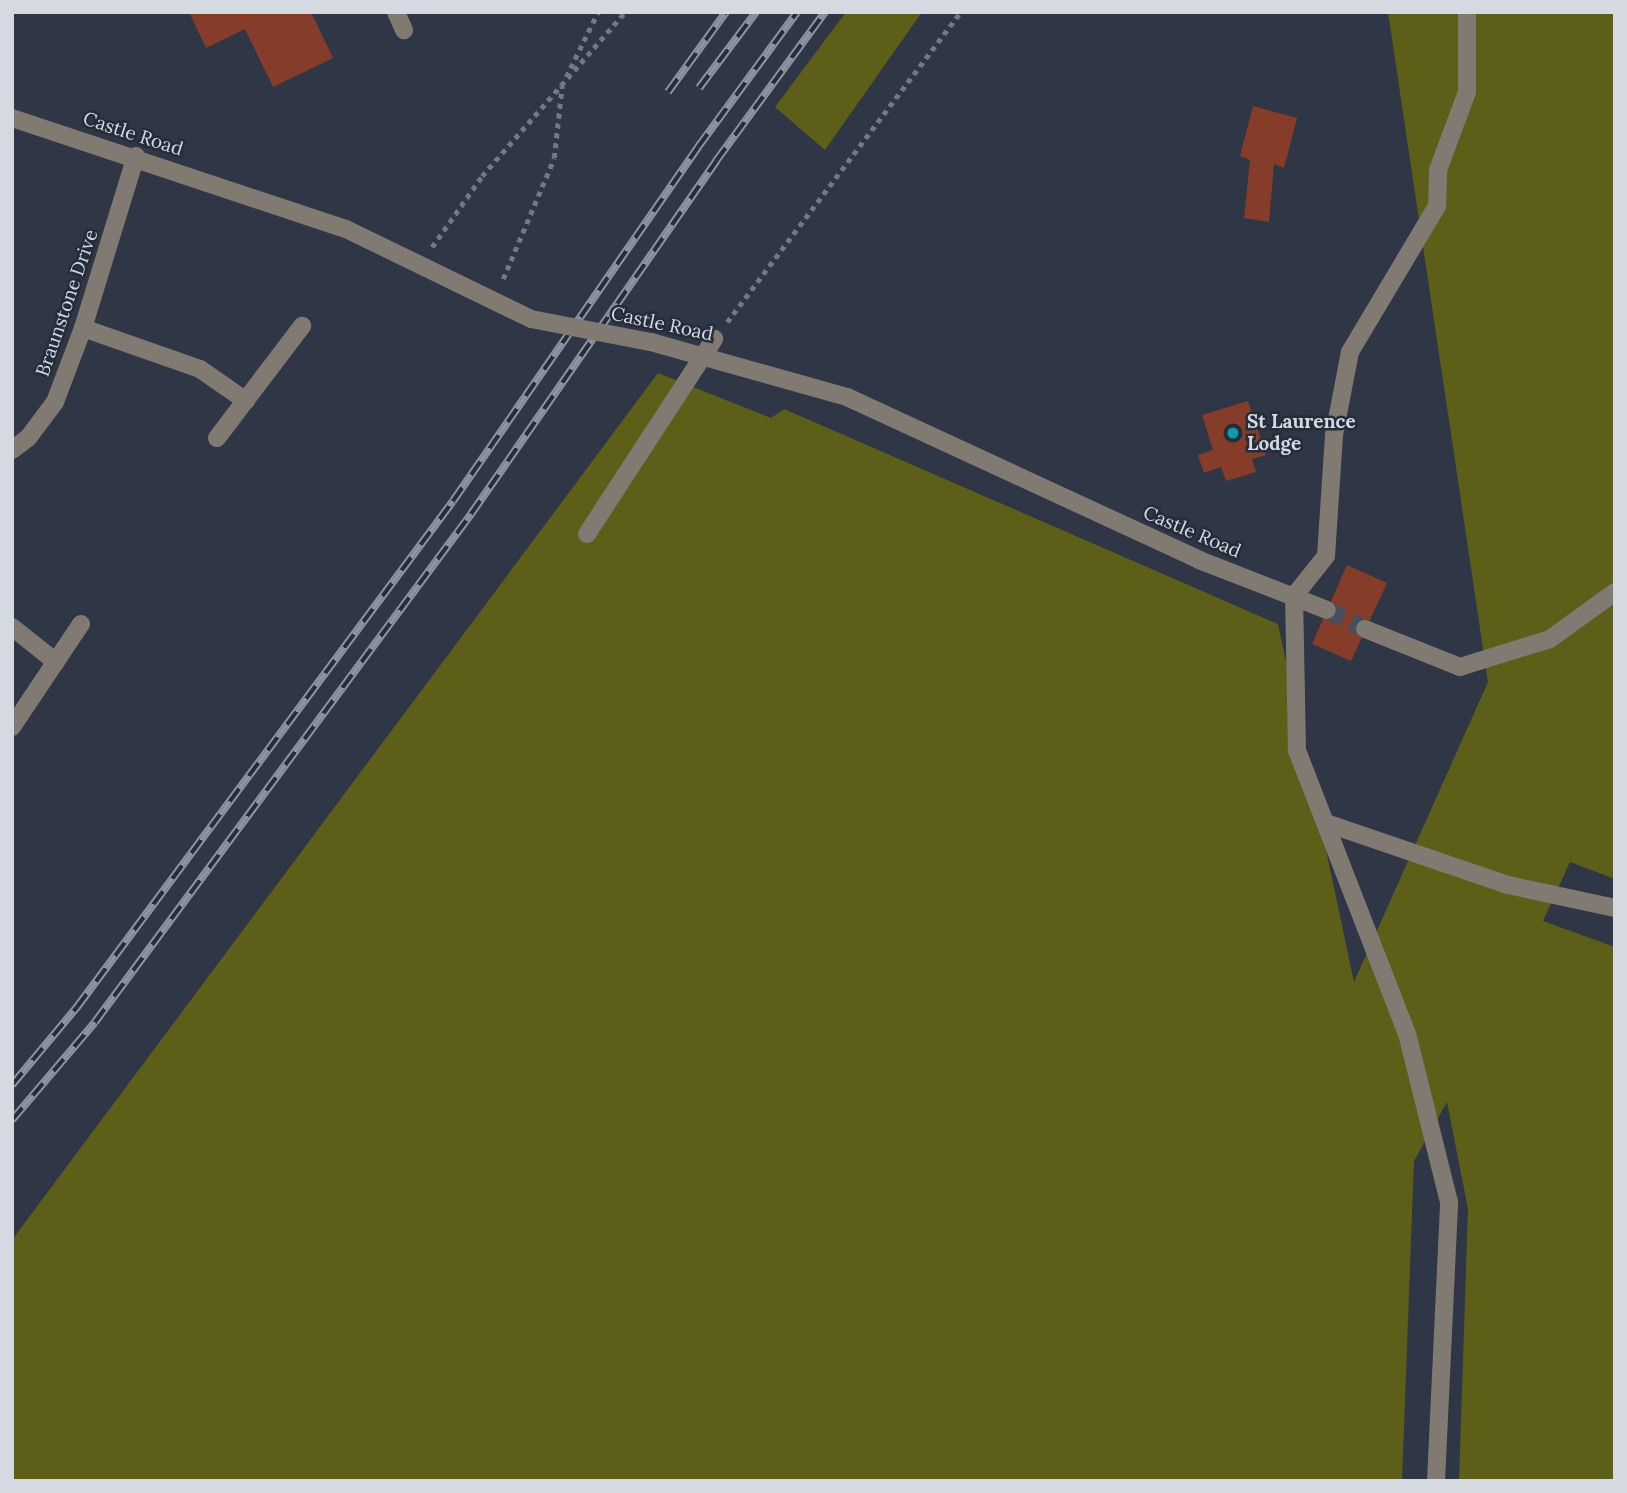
<!DOCTYPE html>
<html>
<head>
<meta charset="utf-8">
<style>
	body { margin:0 }
	#map { position:relative; width:1627px; height:1493px; overflow:hidden; background:#2f3645; font-family:Lora,serif }
	div>[style] { position:absolute }
	[style*='--x'] { left:calc(var(--x)*1px); top:calc(var(--y)*1px); width:calc(var(--w)*1px); rotate:calc(var(--a)*1deg) }
	.green>* { inset:0; background:#5d5f19 }
	.building>* { inset:0; background:#853d29 }
	.minor-tunnel>* { height:18px; margin-top:-9px; transform-origin:0; background:repeating-linear-gradient(90deg,#484e5d 0 18px,transparent 0 27px) }
	.path>* { height:4.5px; margin-top:-2.25px; transform-origin:0; background:repeating-linear-gradient(90deg,#727885 0 5px,transparent 0 10px) }
	.minor>* { height:18px; margin:-9px; padding:0 9px; transform-origin:9px; border-radius:9px; background:#807a73 }
	.rail>* { height:8px; margin-top:-4px; transform-origin:0; background:repeating-linear-gradient(90deg,#252c3a 0 16px,#8e949f 0 32px); box-sizing:border-box; border-block:2px solid #8e949f }
	.minor-bridge>* { height:18px; margin:-9px; padding:0 9px; transform-origin:9px; border-radius:9px; background:#807a73 }
	.dots>* { width:19px; height:19px; translate:-50% -50%; box-sizing:border-box; border:4px solid #252c3a; border-radius:50% }
	span { translate:-50% -50%; white-space:nowrap; text-align:center; line-height:1.15; -webkit-text-stroke:5px #252c3a; paint-order:stroke }
	.street-label { font-size:19px; color:#d4d9e2 }
	.poi-label { font-size:19px; color:#d4d9e2; font-weight:700 }
	.left { translate:0 -50%; text-align:left }
	.frame { position:absolute; inset:0; border:14px solid #d4d9e2; pointer-events:none }
</style>
</head>
<body>
<div id="map">
	<div class="green">
		<div style="clip-path:polygon(846px 12px,922px 12px,825px 150px,775px 107px)"></div>
		<div style="clip-path:polygon(1388px 12px,1615px 12px,1615px 879px,1570px 862px,1543px 921px,1615px 947px,1615px 1481px,1459px 1481px,1468px 1209px,1447px 1102px,1414px 1161px,1402px 1481px,12px 1481px,12px 1240px,658px 373px,771px 418px,784px 409px,1278px 624px,1354px 982px,1488px 682px)"></div>
	</div>
	<div class="building">
		<div style="clip-path:polygon(189px 12px,311px 12px,333px 58px,273px 87px,245px 29px,206px 48px)"></div>
		<div style="clip-path:polygon(1253px 106px,1297px 118px,1284px 168px,1274px 164px,1269px 222px,1244px 218px,1250px 160px,1240px 156px)"></div>
		<div style="clip-path:polygon(1248px 401px,1266px 455px,1252px 459px,1256px 472px,1226px 481px,1221px 467px,1204px 473px,1198px 455px,1213px 450px,1202px 415px)"></div>
		<div style="clip-path:polygon(1347px 565px,1387px 583px,1351px 661px,1312px 644px)"></div>
	</div>
	<div class="minor-tunnel">
		<div style="--x:1327;--y:610;--w:42;--a:26.6"></div>
	</div>
	<div class="path">
		<div style="--x:566;--y:77;--w:72;--a:-63.8"></div>
		<div style="--x:432;--y:247;--w:87;--a:-54.8"></div>
		<div style="--x:482;--y:176;--w:218;--a:-48.9"></div>
		<div style="--x:503;--y:279;--w:131;--a:-67.1"></div>
		<div style="--x:554;--y:158;--w:73;--a:-83.7"></div>
		<div style="--x:727;--y:322;--w:388;--a:-53"></div>
	</div>
	<div class="minor">
		<div style="--x:396;--y:12;--w:20;--a:66"></div>
		<div style="--x:12;--y:118;--w:352;--a:18.4"></div>
		<div style="--x:346;--y:229;--w:206;--a:25.9"></div>
		<div style="--x:83;--y:328;--w:124;--a:19.3"></div>
		<div style="--x:200;--y:369;--w:56;--a:34.8"></div>
		<div style="--x:651;--y:342;--w:204;--a:15.7"></div>
		<div style="--x:847;--y:397;--w:388;--a:24.8"></div>
		<div style="--x:1199;--y:560;--w:137;--a:21.3"></div>
		<div style="--x:217;--y:438;--w:141;--a:-52.8"></div>
		<div style="--x:12;--y:450;--w:20;--a:-37"></div>
		<div style="--x:28;--y:438;--w:45;--a:-53.1"></div>
		<div style="--x:55;--y:402;--w:79;--a:-69.3"></div>
		<div style="--x:83;--y:328;--w:180;--a:-72.9"></div>
		<div style="--x:587;--y:534;--w:233;--a:-56.9"></div>
		<div style="--x:12;--y:627;--w:56;--a:38.5"></div>
		<div style="--x:1365;--y:629;--w:102;--a:21.8"></div>
		<div style="--x:1460;--y:667;--w:94;--a:-17.3"></div>
		<div style="--x:1550;--y:639;--w:80;--a:-35.9"></div>
		<div style="--x:12;--y:727;--w:124;--a:-56.2"></div>
		<div style="--x:1329;--y:824;--w:189;--a:18.8"></div>
		<div style="--x:1508;--y:885;--w:109;--a:12.1"></div>
		<div style="--x:1436;--y:1481;--w:279;--a:-87.3"></div>
		<div style="--x:1449;--y:1202;--w:173;--a:-104"></div>
		<div style="--x:1407;--y:1034;--w:305;--a:-111.2"></div>
		<div style="--x:1297;--y:750;--w:154;--a:-91.1"></div>
		<div style="--x:1294;--y:596;--w:51;--a:-51.3"></div>
		<div style="--x:1326;--y:556;--w:121;--a:-86.2"></div>
		<div style="--x:1334;--y:435;--w:85;--a:-79.1"></div>
		<div style="--x:1350;--y:352;--w:170;--a:-59.2"></div>
		<div style="--x:1437;--y:206;--w:36;--a:-88"></div>
		<div style="--x:1438;--y:170;--w:83;--a:-69.6"></div>
		<div style="--x:1467;--y:92;--w:80;--a:-90"></div>
	</div>
	<div class="rail">
		<div style="--x:699;--y:88;--w:95;--a:-53.1"></div>
		<div style="--x:668;--y:92;--w:99;--a:-54.1"></div>
		<div style="--x:12;--y:1085;--w:102;--a:-50.2"></div>
		<div style="--x:77;--y:1007;--w:630;--a:-53.38"></div>
		<div style="--x:453;--y:501;--w:431;--a:-55.3"></div>
		<div style="--x:698;--y:147;--w:167;--a:-53.7"></div>
		<div style="--x:12;--y:1120;--w:128;--a:-49.7"></div>
		<div style="--x:95;--y:1022;--w:632;--a:-53.49"></div>
		<div style="--x:471;--y:514;--w:430;--a:-55.2"></div>
		<div style="--x:716;--y:161;--w:185;--a:-53.8"></div>
	</div>
	<div class="minor-bridge">
		<div style="--x:531;--y:319;--w:122;--a:10.9"></div>
	</div>
	<div class="dots">
		<div style="left:1233px;top:433px;background:#0f9aa8"></div>
	</div>
	<div class="street-label">
		<span style="left:133px;top:134px;rotate:18deg">Castle Road</span>
		<span style="left:67px;top:303px;rotate:-71deg">Braunstone Drive</span>
		<span style="left:662px;top:324px;rotate:12deg">Castle Road</span>
		<span style="left:1192px;top:532px;rotate:23deg">Castle Road</span>
	</div>
	<div class="poi-label">
		<span class="left" style="left:1247px;top:433px">St Laurence<br>Lodge</span>
	</div>
	<div class="frame"></div>
</div>
</body>
</html>
